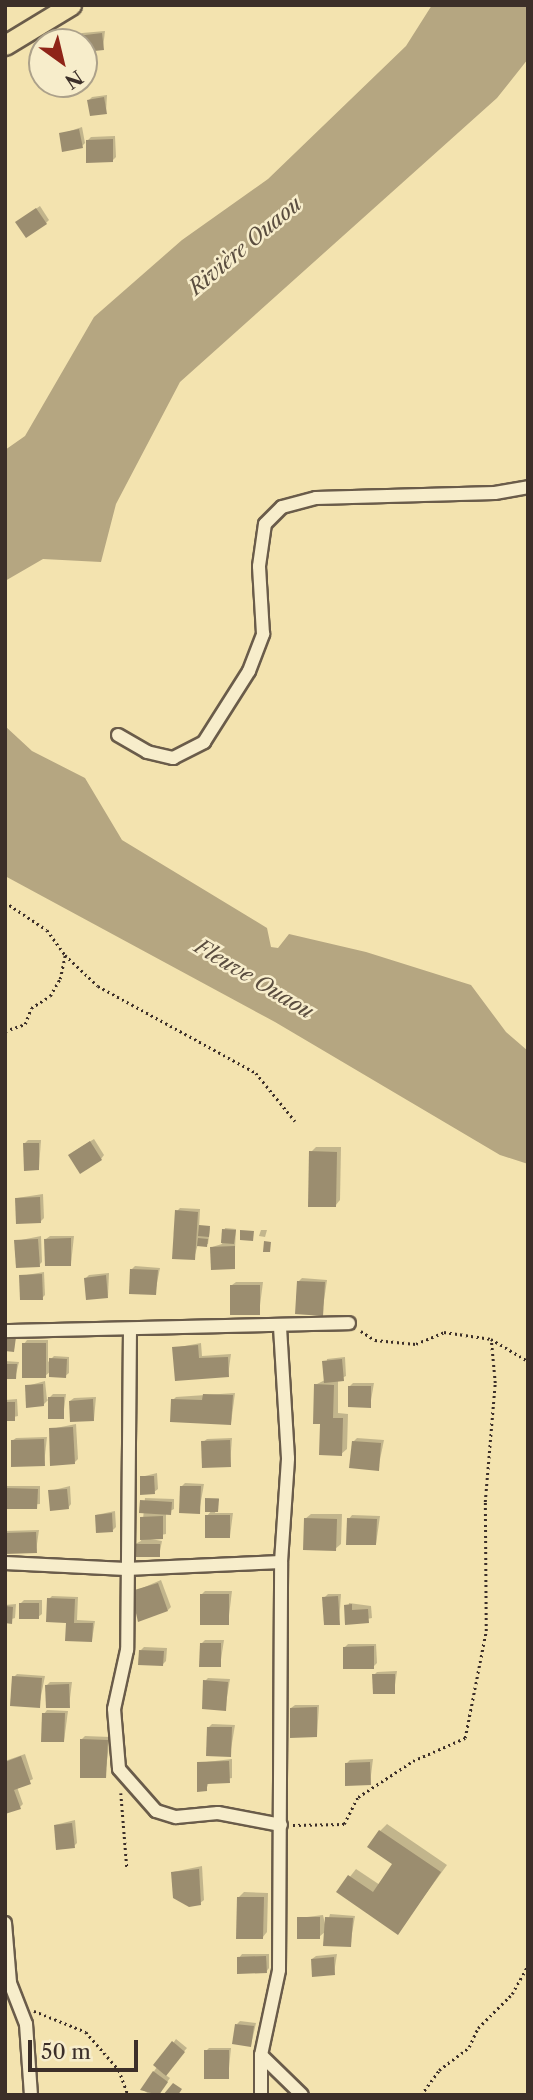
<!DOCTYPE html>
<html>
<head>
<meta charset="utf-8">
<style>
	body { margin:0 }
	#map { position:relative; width:533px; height:2100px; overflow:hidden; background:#f3e3af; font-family:"Libre Caslon Text",serif }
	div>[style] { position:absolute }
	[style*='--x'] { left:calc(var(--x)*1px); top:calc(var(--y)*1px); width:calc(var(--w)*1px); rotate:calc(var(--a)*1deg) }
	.water>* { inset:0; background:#b5a681 }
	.shadow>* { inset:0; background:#0003 }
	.building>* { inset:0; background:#9b8d6f }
	.path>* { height:2.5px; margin-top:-1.25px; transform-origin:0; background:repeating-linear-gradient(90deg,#3c2f29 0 2px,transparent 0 5.5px) }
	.roads { filter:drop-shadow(2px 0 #6a5c4a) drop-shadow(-2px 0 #6a5c4a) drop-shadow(0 2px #6a5c4a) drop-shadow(0 -2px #6a5c4a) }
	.street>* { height:12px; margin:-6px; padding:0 6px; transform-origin:6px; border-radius:6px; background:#f7edcb }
	.primary>* { height:19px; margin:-9.5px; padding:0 9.5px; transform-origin:9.5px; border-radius:9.5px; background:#f3e3af }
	span { translate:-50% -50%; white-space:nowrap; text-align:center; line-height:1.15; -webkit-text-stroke:5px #f7edcb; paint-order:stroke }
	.water-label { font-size:21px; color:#5a4d3f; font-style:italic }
	.frame { position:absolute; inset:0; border:7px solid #3c2f29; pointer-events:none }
	.north { position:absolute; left:28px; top:28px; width:70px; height:70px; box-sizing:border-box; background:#f7edcb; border:2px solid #aca18a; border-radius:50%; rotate:146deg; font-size:19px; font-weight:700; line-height:28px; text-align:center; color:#3c2f29 }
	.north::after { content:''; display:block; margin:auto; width:24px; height:32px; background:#8f2418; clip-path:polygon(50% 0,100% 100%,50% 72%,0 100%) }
	.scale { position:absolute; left:28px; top:2040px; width:110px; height:32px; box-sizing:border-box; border:4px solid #3c2f29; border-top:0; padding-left:9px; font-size:21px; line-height:24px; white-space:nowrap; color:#3c2f29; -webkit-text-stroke:5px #f7edcb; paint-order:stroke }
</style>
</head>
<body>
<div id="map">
	<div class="water">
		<div style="clip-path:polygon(432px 5px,528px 5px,528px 59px,497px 98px,180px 382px,116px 504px,101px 562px,43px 559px,5px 581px,5px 450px,25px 436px,94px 317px,182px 240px,268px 179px,406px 46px)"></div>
		<div style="clip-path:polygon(5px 726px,32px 751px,85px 778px,122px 840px,267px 928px,271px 947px,278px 948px,289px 934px,366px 952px,471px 985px,506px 1032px,528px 1051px,528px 1164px,500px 1155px,275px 1022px,5px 876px)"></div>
	</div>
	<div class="shadow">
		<div style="clip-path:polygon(105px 31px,103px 48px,84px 50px,79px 36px,82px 33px)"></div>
		<div style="clip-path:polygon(107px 95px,106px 112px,89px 100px,92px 97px)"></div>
		<div style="clip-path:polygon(82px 127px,85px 143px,91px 137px,115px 136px,116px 157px,112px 161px,87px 141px,82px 146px,61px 134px)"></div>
		<div style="clip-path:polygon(40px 206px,49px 220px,46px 223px,21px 219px)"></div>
		<div style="clip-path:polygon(94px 1139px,104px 1155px,101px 1159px,73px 1152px)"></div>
		<div style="clip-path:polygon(28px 1140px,41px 1140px,39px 1168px,24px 1144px)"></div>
		<div style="clip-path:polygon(316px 1147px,341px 1147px,340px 1200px,335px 1206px,311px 1152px)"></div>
		<div style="clip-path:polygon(43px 1194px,44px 1218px,41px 1221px,17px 1198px)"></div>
		<div style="clip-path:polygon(180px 1208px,200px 1209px,199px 1228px,210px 1228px,208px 1244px,198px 1244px,194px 1258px,177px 1211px)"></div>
		<div style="clip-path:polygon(225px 1228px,236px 1229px,234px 1268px,212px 1247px,222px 1244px)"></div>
		<div style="clip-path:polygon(267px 1230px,265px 1237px,259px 1236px,261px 1230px)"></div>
		<div style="clip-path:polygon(41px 1236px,42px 1262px,39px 1265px,16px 1241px)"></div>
		<div style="clip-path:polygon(50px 1236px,74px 1236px,71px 1264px,46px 1239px)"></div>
		<div style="clip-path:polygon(135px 1266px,160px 1268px,155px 1293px,132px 1269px)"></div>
		<div style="clip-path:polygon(44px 1272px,45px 1295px,42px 1298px,21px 1276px)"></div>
		<div style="clip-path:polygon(109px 1273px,108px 1296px,86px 1278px,89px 1275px)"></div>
		<div style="clip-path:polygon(302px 1278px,327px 1280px,322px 1314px,298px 1282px)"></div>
		<div style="clip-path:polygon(236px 1282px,263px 1282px,259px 1313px,232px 1285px)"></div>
		<div style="clip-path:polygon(27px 1340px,48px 1340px,48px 1362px,54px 1356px,69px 1357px,69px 1373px,65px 1376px,51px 1371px,45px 1376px,24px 1344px)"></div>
		<div style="clip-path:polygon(201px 1343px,202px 1356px,231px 1354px,228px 1376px,174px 1348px)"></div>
		<div style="clip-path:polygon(345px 1357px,346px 1376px,338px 1380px,338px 1413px,348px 1414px,347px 1449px,341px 1454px,321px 1422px,315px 1385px,325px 1380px,327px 1359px)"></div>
		<div style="clip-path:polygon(5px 1361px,19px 1362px,15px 1378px,5px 1377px)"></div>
		<div style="clip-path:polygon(45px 1381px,47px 1400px,53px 1394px,66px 1394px,63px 1417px,49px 1399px,43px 1405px,27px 1386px)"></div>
		<div style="clip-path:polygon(353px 1383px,374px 1383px,370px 1406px,349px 1387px)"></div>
		<div style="clip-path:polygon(235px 1393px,231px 1423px,173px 1400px,176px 1397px)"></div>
		<div style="clip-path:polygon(96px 1397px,94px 1419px,70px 1401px,74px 1398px)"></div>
		<div style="clip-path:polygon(17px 1399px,18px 1416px,5px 1419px,5px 1400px)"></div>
		<div style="clip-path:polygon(76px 1424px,78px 1459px,74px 1463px,51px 1429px)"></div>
		<div style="clip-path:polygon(47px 1437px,44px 1464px,12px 1441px,16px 1438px)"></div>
		<div style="clip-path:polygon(232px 1438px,230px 1465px,203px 1442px,207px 1439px)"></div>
		<div style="clip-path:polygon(357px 1438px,384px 1440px,378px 1469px,353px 1442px)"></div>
		<div style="clip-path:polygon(157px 1473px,158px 1489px,154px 1492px,141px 1477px)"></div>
		<div style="clip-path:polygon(185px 1483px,204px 1484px,199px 1512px,182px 1486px)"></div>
		<div style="clip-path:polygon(5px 1486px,40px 1486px,40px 1504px,5px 1507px)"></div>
		<div style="clip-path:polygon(70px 1486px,71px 1504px,68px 1508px,50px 1491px)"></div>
		<div style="clip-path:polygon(145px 1498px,174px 1499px,174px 1509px,166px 1513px,166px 1534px,145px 1538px,162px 1541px,159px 1556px,135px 1544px,141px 1541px)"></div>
		<div style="clip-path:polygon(207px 1498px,219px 1498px,215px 1513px,233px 1513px,230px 1536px,207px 1516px,212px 1510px)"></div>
		<div style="clip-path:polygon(115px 1511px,116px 1527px,113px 1530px,96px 1515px)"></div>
		<div style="clip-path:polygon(311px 1514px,342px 1514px,341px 1544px,335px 1549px,305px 1519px)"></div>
		<div style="clip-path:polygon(352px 1515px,380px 1516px,376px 1544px,349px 1519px)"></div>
		<div style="clip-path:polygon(39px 1530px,36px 1551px,5px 1552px,5px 1531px)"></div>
		<div style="clip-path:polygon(161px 1580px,171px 1607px,168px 1610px,133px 1592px)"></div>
		<div style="clip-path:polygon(205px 1591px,232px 1591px,228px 1624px,202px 1594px)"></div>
		<div style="clip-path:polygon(328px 1594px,341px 1594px,339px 1623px,324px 1598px)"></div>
		<div style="clip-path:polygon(52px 1596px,78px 1597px,77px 1620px,95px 1621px,92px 1640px,68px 1621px,49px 1599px)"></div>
		<div style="clip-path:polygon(24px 1600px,42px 1600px,42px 1614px,38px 1617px,21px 1603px)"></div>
		<div style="clip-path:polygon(349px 1603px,371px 1606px,372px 1618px,347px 1623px)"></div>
		<div style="clip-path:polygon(16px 1604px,15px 1618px,5px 1621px,5px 1605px)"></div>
		<div style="clip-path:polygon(205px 1640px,224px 1640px,220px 1666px,201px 1644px)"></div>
		<div style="clip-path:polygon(348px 1644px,376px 1644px,377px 1663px,373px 1667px,345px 1647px)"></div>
		<div style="clip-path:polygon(144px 1647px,167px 1648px,166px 1661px,163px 1664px,141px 1650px)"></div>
		<div style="clip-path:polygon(397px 1671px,394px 1692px,374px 1675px,377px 1672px)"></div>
		<div style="clip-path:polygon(17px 1674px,45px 1676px,39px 1706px,14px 1677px)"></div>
		<div style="clip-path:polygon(208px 1678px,230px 1679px,225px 1709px,205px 1681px)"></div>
		<div style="clip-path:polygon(50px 1682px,72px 1682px,69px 1706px,47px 1685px)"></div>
		<div style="clip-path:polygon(295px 1705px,319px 1705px,317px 1736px,291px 1708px)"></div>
		<div style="clip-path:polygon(47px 1710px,68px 1711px,64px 1741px,44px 1714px)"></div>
		<div style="clip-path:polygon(212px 1724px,235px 1725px,230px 1755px,209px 1727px)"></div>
		<div style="clip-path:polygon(85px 1736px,110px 1737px,105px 1776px,82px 1739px)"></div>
		<div style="clip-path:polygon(25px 1754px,33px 1779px,17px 1787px,23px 1804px,20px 1807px,5px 1784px,5px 1761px)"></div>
		<div style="clip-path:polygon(232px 1759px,232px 1778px,209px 1782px,206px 1790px,198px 1763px)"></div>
		<div style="clip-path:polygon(373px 1759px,370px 1783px,346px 1764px,350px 1760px)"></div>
		<div style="clip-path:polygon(75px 1820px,77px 1843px,74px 1846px,55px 1825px)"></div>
		<div style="clip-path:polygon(387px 1824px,447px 1865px,398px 1932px,338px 1892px,356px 1869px,380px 1885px,395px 1864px,380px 1831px)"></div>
		<div style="clip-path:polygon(202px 1866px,204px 1900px,200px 1903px,173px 1872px)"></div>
		<div style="clip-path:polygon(244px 1892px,268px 1893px,267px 1932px,262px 1938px,239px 1897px)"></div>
		<div style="clip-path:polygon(330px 1914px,355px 1916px,350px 1945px,326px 1931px,319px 1937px,299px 1918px,323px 1915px,326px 1929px)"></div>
		<div style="clip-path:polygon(242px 1954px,269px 1954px,269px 1968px,266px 1972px,239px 1958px)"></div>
		<div style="clip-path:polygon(337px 1954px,334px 1973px,312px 1959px,316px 1956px)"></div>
		<div style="clip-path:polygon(240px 2021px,256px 2023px,251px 2045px,237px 2024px)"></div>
		<div style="clip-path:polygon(176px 2039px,187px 2048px,164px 2074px,170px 2078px,158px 2095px,150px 2095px,142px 2089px)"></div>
		<div style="clip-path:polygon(209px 2048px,231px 2048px,228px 2078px,206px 2051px)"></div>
	</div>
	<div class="building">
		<div style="clip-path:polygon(102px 33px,104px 50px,84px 52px,84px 42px,78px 42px,77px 36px)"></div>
		<div style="clip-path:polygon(104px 97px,107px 114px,90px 116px,87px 100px)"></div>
		<div style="clip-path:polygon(79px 129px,83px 148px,62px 152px,59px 133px)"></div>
		<div style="clip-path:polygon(113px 139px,113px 162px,86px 163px,86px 140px)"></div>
		<div style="clip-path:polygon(36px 208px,47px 224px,26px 238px,15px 222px)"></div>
		<div style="clip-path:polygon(90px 1141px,102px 1160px,80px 1174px,68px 1155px)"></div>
		<div style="clip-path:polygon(23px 1143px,39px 1143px,39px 1170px,24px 1171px)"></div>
		<div style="clip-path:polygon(309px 1151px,337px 1152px,336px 1207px,308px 1207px)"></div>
		<div style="clip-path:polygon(40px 1197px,41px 1223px,16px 1224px,15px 1198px)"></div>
		<div style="clip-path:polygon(175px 1210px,198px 1212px,195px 1260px,172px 1259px)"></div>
		<div style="clip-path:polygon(199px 1225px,210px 1226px,209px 1237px,198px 1236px)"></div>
		<div style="clip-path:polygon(222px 1229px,236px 1230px,234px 1244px,221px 1243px)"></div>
		<div style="clip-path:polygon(240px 1230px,254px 1231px,253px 1241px,240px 1240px)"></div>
		<div style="clip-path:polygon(71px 1238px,71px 1266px,45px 1266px,44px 1239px)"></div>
		<div style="clip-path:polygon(198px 1238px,208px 1239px,207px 1247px,197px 1246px)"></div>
		<div style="clip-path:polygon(38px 1239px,40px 1267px,16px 1268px,14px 1240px)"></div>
		<div style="clip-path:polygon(264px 1241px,271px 1242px,270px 1252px,263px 1252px)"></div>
		<div style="clip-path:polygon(235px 1246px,235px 1269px,211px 1270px,210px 1247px)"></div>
		<div style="clip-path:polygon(130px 1269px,158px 1270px,156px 1295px,129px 1294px)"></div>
		<div style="clip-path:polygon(42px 1274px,43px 1300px,20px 1300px,19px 1275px)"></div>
		<div style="clip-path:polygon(106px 1275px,108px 1298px,86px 1300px,84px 1278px)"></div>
		<div style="clip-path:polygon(297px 1281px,325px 1282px,323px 1316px,295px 1314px)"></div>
		<div style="clip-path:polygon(230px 1285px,260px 1285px,260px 1315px,230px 1315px)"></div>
		<div style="clip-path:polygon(5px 1336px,16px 1337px,14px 1352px,5px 1351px)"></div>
		<div style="clip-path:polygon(22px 1343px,46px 1343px,46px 1378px,22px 1378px)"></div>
		<div style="clip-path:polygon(198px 1345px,199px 1358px,228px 1357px,229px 1377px,175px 1381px,172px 1347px)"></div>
		<div style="clip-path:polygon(49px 1358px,67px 1359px,66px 1378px,49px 1377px)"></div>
		<div style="clip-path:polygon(342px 1359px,344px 1381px,324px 1383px,322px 1361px)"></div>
		<div style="clip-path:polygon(5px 1364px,17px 1364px,16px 1379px,5px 1379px)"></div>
		<div style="clip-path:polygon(43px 1384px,44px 1406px,26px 1408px,25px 1385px)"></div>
		<div style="clip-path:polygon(314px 1384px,334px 1385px,333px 1418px,343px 1418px,342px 1456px,319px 1455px,320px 1424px,313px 1424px)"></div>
		<div style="clip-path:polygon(348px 1386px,371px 1386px,371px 1408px,348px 1407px)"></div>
		<div style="clip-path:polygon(203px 1394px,233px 1395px,231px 1425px,170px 1422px,171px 1399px,202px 1400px)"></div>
		<div style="clip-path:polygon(48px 1397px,64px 1397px,64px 1419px,48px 1419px)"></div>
		<div style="clip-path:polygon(93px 1399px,94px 1421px,70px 1422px,69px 1401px)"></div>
		<div style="clip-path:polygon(5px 1402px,15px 1402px,15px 1421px,5px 1421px)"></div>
		<div style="clip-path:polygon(73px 1427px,75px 1464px,50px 1466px,49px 1428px)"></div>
		<div style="clip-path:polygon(44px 1439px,45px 1466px,11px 1467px,11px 1440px)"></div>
		<div style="clip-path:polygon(230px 1440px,231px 1467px,202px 1468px,201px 1441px)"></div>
		<div style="clip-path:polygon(352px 1441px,381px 1443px,379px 1471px,349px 1468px)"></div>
		<div style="clip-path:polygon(140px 1476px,154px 1476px,155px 1494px,140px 1495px)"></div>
		<div style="clip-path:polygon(180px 1486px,201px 1486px,200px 1514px,179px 1513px)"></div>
		<div style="clip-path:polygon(5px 1488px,38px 1489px,37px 1509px,5px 1509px)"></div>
		<div style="clip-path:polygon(67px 1489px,69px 1509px,50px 1511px,48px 1490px)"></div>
		<div style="clip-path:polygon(205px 1498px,219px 1499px,218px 1512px,205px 1512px)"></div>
		<div style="clip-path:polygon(140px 1500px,172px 1502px,171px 1515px,139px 1513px)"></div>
		<div style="clip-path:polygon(112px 1513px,113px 1532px,96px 1533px,95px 1515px)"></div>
		<div style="clip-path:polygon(205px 1515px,230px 1515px,230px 1538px,205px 1538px)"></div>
		<div style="clip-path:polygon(163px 1516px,163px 1539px,140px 1540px,140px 1517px)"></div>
		<div style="clip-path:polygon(304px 1518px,337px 1519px,336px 1551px,303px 1550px)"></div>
		<div style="clip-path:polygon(347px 1518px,377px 1519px,376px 1545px,346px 1545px)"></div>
		<div style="clip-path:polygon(36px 1532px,37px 1553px,5px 1554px,5px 1533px)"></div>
		<div style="clip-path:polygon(133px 1544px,160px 1544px,160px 1557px,133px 1557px)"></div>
		<div style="clip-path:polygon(158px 1583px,168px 1611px,138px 1622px,131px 1591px)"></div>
		<div style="clip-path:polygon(200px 1594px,229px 1594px,229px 1625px,200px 1625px)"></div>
		<div style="clip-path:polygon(338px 1596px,340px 1625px,324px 1625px,322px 1597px)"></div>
		<div style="clip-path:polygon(47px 1598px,75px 1599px,74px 1623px,93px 1623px,92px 1642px,65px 1641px,66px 1623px,46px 1622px)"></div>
		<div style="clip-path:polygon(19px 1603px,39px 1603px,39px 1619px,19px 1619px)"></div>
		<div style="clip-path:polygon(352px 1604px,352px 1610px,368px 1609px,369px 1623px,345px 1625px,344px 1605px)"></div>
		<div style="clip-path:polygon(5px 1606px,13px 1607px,12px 1624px,5px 1623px)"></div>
		<div style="clip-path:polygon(200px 1643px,221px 1643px,221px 1667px,199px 1667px)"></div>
		<div style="clip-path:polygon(374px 1646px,374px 1669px,343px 1669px,343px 1647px)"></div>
		<div style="clip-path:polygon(139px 1650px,164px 1651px,163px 1666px,138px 1665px)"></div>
		<div style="clip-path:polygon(372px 1674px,395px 1674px,395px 1694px,373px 1694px)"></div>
		<div style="clip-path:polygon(12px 1676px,42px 1678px,40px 1708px,10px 1706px)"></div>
		<div style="clip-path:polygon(203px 1680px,228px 1682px,226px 1711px,202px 1709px)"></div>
		<div style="clip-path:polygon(69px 1684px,70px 1708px,46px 1708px,45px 1685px)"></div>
		<div style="clip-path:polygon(317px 1707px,317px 1737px,290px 1738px,290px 1708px)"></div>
		<div style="clip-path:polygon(42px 1713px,65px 1713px,64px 1742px,41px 1742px)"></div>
		<div style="clip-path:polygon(207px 1727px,232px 1727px,231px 1757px,206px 1756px)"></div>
		<div style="clip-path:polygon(80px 1739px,108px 1740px,106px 1778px,80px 1778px)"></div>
		<div style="clip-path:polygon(21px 1756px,31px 1784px,14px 1790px,21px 1809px,5px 1814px,5px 1762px)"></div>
		<div style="clip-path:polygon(229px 1761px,230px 1783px,207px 1784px,207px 1791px,197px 1792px,197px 1762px)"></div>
		<div style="clip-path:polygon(370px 1762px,371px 1785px,345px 1786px,345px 1763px)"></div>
		<div style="clip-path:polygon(72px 1823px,75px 1848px,56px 1850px,54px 1825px)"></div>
		<div style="clip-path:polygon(379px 1830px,441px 1872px,398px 1935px,336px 1892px,348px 1875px,373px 1892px,392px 1864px,367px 1847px)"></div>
		<div style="clip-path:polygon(199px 1869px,201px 1905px,189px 1907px,173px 1898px,171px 1872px)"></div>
		<div style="clip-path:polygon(237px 1897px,264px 1897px,263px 1939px,236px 1939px)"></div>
		<div style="clip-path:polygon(297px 1917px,320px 1917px,320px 1939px,297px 1939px)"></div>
		<div style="clip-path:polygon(325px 1917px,353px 1918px,351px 1947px,323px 1946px)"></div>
		<div style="clip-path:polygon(266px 1956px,267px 1973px,237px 1974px,237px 1957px)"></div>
		<div style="clip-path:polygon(334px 1957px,335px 1975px,312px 1977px,311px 1959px)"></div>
		<div style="clip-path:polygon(235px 2024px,254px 2026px,251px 2047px,232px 2044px)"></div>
		<div style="clip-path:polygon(172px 2041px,185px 2052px,166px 2076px,153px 2065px)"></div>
		<div style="clip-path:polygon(204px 2050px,229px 2050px,229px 2079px,204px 2079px)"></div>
		<div style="clip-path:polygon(153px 2071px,168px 2082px,159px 2095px,140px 2090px)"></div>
		<div style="clip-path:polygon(173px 2083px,182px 2089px,178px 2095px,163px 2095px)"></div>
	</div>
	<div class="path">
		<div style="--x:5;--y:902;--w:50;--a:33.7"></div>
		<div style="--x:47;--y:930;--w:31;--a:54"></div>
		<div style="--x:65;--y:955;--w:45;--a:43.2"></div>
		<div style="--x:98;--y:986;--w:180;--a:28.8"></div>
		<div style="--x:256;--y:1073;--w:62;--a:50.9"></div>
		<div style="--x:5;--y:1031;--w:21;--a:-19"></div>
		<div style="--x:25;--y:1024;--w:17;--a:-69"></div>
		<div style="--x:31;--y:1008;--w:22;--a:-32"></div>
		<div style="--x:50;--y:996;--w:20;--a:-60"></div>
		<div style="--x:60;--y:979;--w:25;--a:-78"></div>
		<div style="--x:361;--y:1331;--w:17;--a:33"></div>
		<div style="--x:375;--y:1340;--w:41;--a:5.6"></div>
		<div style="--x:416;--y:1344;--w:30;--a:-23"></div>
		<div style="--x:444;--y:1332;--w:48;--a:8.5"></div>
		<div style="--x:491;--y:1339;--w:43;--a:30.7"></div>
		<div style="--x:121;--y:1793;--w:74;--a:85.4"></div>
		<div style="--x:293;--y:1825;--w:51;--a:-1.1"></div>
		<div style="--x:344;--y:1824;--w:30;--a:-63"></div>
		<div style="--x:358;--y:1797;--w:66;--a:-33.2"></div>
		<div style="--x:413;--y:1761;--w:57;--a:-23.9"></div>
		<div style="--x:465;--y:1738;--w:109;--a:-78.9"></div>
		<div style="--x:486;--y:1631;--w:129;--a:-90.4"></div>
		<div style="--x:485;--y:1502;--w:119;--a:-85.2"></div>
		<div style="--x:495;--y:1383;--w:44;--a:-95.2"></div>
		<div style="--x:34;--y:2011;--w:56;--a:22"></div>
		<div style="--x:86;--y:2032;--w:50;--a:49"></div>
		<div style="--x:119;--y:2070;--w:27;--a:70"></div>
		<div style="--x:421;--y:2095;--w:31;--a:-54"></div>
		<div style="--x:439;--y:2070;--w:38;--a:-37"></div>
		<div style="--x:469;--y:2047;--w:21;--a:-65"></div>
		<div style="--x:478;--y:2028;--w:48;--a:-45"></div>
		<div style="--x:512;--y:1994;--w:33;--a:-61"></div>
	</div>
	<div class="roads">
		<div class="street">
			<div style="--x:118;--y:735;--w:34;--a:30"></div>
			<div style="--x:147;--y:752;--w:27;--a:13"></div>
			<div style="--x:173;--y:758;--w:35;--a:-27"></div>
			<div style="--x:204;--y:742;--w:84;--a:-57.6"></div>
			<div style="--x:249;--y:671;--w:40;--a:-69"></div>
			<div style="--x:263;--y:634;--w:68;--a:-93.4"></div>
			<div style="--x:259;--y:566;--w:42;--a:-81.9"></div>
			<div style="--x:265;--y:524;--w:24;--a:-45"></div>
			<div style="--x:282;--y:507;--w:35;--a:-15"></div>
			<div style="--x:316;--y:498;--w:179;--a:-1.6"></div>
			<div style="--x:495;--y:493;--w:34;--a:-10"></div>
			<div style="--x:130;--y:1329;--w:321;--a:90.5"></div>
			<div style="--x:127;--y:1650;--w:60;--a:102.4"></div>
			<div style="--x:114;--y:1709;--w:60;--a:85.2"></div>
			<div style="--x:119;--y:1769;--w:56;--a:48.6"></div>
			<div style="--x:156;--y:1811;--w:21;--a:17"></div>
			<div style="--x:176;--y:1817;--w:42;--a:-5.4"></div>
			<div style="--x:218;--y:1813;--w:64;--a:10.8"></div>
			<div style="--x:5;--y:1331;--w:344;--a:-1.3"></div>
			<div style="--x:5;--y:1563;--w:121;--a:2.8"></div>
			<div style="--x:126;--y:1569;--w:155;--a:-2.6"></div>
			<div style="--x:5;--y:1923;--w:60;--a:85.2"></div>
			<div style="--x:10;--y:1983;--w:44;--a:68.7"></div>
			<div style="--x:26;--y:2024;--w:71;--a:86"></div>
			<div style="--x:261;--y:2055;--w:57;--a:44.3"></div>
			<div style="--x:261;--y:2095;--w:40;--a:-90"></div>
			<div style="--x:261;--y:2055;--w:87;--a:-78"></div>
			<div style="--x:279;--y:1970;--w:408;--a:-89.7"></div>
			<div style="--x:281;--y:1562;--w:104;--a:-86.1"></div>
			<div style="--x:288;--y:1458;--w:132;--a:-93.5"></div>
		</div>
		<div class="primary">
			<div style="--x:5;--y:45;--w:77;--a:-31.2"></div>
		</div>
	</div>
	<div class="water-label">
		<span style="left:245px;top:246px;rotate:-40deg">Rivière Ouaou</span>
		<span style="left:254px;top:979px;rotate:31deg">Fleuve Ouaou</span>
	</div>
	<div class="frame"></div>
	<div class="north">N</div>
	<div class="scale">50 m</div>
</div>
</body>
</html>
